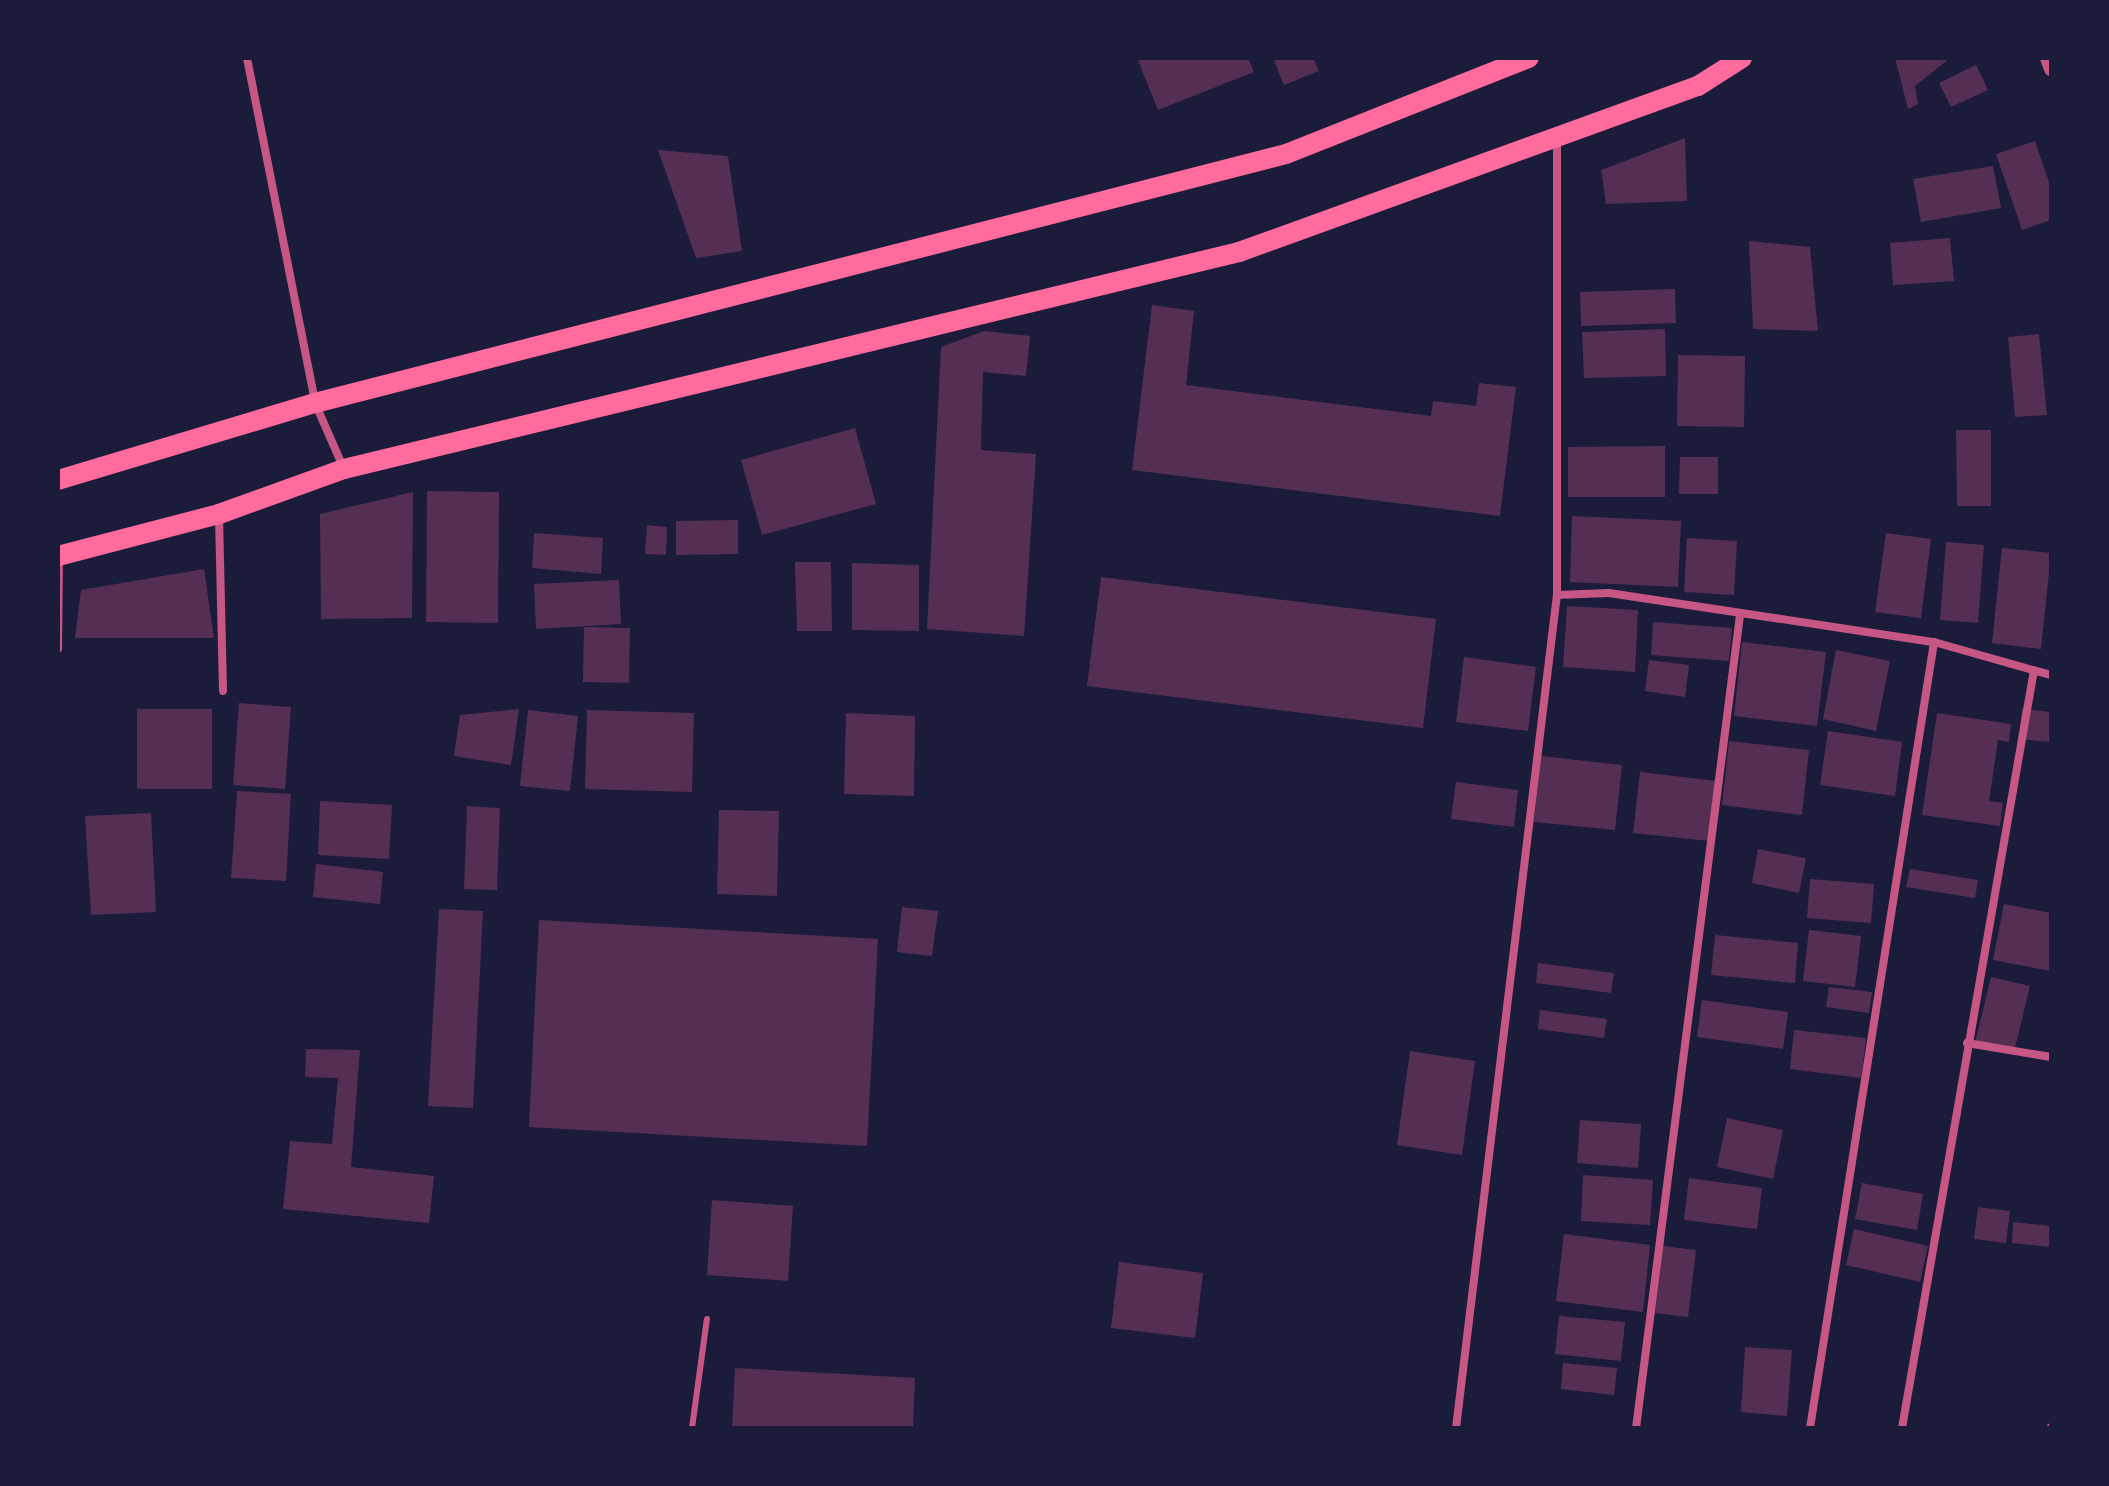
<!DOCTYPE html>
<html>
<head>
<meta charset="utf-8">
<style>
	body { margin:0 }
	#map { position:relative; width:2109px; height:1486px; overflow:hidden; background:#1b1b3a; font-family:Merriweather,serif }
	div>[style] { position:absolute }
	[style*='--x'] { left:calc(var(--x)*1px); top:calc(var(--y)*1px); width:calc(var(--w)*1px); rotate:calc(var(--a)*1deg) }
	.building>* { inset:0; background:#542f53 }
	.service>* { height:6px; margin:-3px; padding:0 3px; transform-origin:3px; border-radius:3px; background:#c65784 }
	.minor>* { height:8px; margin:-4px; padding:0 4px; transform-origin:4px; border-radius:4px; background:#c65784 }
	.tertiary>* { height:14px; margin:-7px; padding:0 7px; transform-origin:7px; border-radius:7px; background:#c65784 }
	.primary>* { height:20px; margin:-10px; padding:0 10px; transform-origin:10px; border-radius:10px; background:#ff6b9d }
	span { translate:-50% -50%; white-space:nowrap; text-align:center; line-height:1.15; -webkit-text-stroke:6px #1b1b3a; paint-order:stroke }
	.frame { position:absolute; inset:0; border:60px solid #1b1b3a; pointer-events:none }
</style>
</head>
<body>
<div id="map">
	<div class="building">
		<div style="clip-path:polygon(1137px 58px,1248px 58px,1254px 72px,1158px 110px)"></div>
		<div style="clip-path:polygon(1273px 58px,1313px 58px,1319px 71px,1284px 85px)"></div>
		<div style="clip-path:polygon(1895px 58px,1950px 58px,1915px 86px,1918px 104px,1908px 109px)"></div>
		<div style="clip-path:polygon(1976px 65px,1988px 90px,1951px 107px,1939px 83px)"></div>
		<div style="clip-path:polygon(1685px 138px,1687px 201px,1606px 204px,1601px 170px)"></div>
		<div style="clip-path:polygon(2035px 141px,2051px 188px,2051px 220px,2022px 230px,1996px 154px)"></div>
		<div style="clip-path:polygon(658px 150px,728px 156px,742px 251px,696px 258px)"></div>
		<div style="clip-path:polygon(1993px 166px,2001px 208px,1921px 222px,1913px 179px)"></div>
		<div style="clip-path:polygon(1950px 238px,1954px 281px,1893px 285px,1890px 243px)"></div>
		<div style="clip-path:polygon(1749px 241px,1810px 247px,1818px 331px,1753px 329px)"></div>
		<div style="clip-path:polygon(1675px 289px,1676px 323px,1581px 326px,1580px 292px)"></div>
		<div style="clip-path:polygon(1152px 305px,1194px 311px,1186px 385px,1431px 416px,1433px 401px,1476px 406px,1479px 383px,1516px 387px,1500px 516px,1132px 470px)"></div>
		<div style="clip-path:polygon(1665px 329px,1666px 376px,1584px 378px,1582px 332px)"></div>
		<div style="clip-path:polygon(984px 331px,1030px 336px,1026px 376px,983px 372px,981px 450px,1036px 454px,1024px 636px,927px 629px,941px 347px)"></div>
		<div style="clip-path:polygon(2039px 334px,2047px 415px,2015px 417px,2008px 337px)"></div>
		<div style="clip-path:polygon(1678px 355px,1745px 356px,1744px 427px,1677px 426px)"></div>
		<div style="clip-path:polygon(855px 428px,876px 504px,762px 535px,741px 460px)"></div>
		<div style="clip-path:polygon(1956px 430px,1991px 430px,1991px 506px,1957px 506px)"></div>
		<div style="clip-path:polygon(1665px 446px,1665px 497px,1568px 497px,1568px 447px)"></div>
		<div style="clip-path:polygon(1680px 457px,1718px 457px,1718px 494px,1679px 494px)"></div>
		<div style="clip-path:polygon(427px 491px,499px 492px,498px 623px,426px 622px)"></div>
		<div style="clip-path:polygon(413px 492px,412px 618px,321px 619px,320px 514px)"></div>
		<div style="clip-path:polygon(1572px 516px,1681px 521px,1678px 587px,1570px 582px)"></div>
		<div style="clip-path:polygon(738px 520px,738px 554px,676px 555px,676px 521px)"></div>
		<div style="clip-path:polygon(647px 525px,667px 527px,666px 555px,645px 554px)"></div>
		<div style="clip-path:polygon(534px 533px,603px 538px,601px 574px,532px 568px)"></div>
		<div style="clip-path:polygon(1886px 533px,1931px 539px,1921px 618px,1875px 612px)"></div>
		<div style="clip-path:polygon(1687px 538px,1737px 541px,1734px 595px,1684px 592px)"></div>
		<div style="clip-path:polygon(1946px 542px,1984px 545px,1978px 623px,1940px 620px)"></div>
		<div style="clip-path:polygon(2002px 548px,2051px 553px,2041px 649px,1992px 643px)"></div>
		<div style="clip-path:polygon(795px 562px,831px 562px,832px 631px,797px 631px)"></div>
		<div style="clip-path:polygon(852px 563px,919px 565px,919px 631px,852px 630px)"></div>
		<div style="clip-path:polygon(204px 569px,214px 638px,75px 638px,81px 590px)"></div>
		<div style="clip-path:polygon(1101px 577px,1436px 619px,1423px 728px,1087px 686px)"></div>
		<div style="clip-path:polygon(619px 580px,621px 624px,536px 629px,534px 584px)"></div>
		<div style="clip-path:polygon(1567px 606px,1638px 610px,1635px 672px,1563px 667px)"></div>
		<div style="clip-path:polygon(1653px 622px,1732px 628px,1729px 661px,1651px 655px)"></div>
		<div style="clip-path:polygon(584px 627px,630px 628px,629px 683px,583px 682px)"></div>
		<div style="clip-path:polygon(1742px 642px,1826px 652px,1817px 726px,1734px 716px)"></div>
		<div style="clip-path:polygon(1836px 650px,1890px 661px,1876px 731px,1823px 719px)"></div>
		<div style="clip-path:polygon(1464px 657px,1536px 667px,1528px 731px,1456px 722px)"></div>
		<div style="clip-path:polygon(1649px 660px,1689px 665px,1685px 697px,1645px 691px)"></div>
		<div style="clip-path:polygon(239px 703px,291px 707px,285px 789px,233px 785px)"></div>
		<div style="clip-path:polygon(137px 709px,212px 709px,212px 789px,137px 789px)"></div>
		<div style="clip-path:polygon(519px 709px,511px 765px,454px 756px,460px 715px)"></div>
		<div style="clip-path:polygon(2022px 709px,2051px 712px,2051px 742px,2019px 739px)"></div>
		<div style="clip-path:polygon(528px 710px,578px 716px,570px 791px,520px 786px)"></div>
		<div style="clip-path:polygon(587px 710px,694px 713px,692px 792px,585px 789px)"></div>
		<div style="clip-path:polygon(846px 713px,915px 716px,914px 796px,844px 794px)"></div>
		<div style="clip-path:polygon(1937px 713px,2011px 724px,2009px 742px,1998px 740px,1989px 801px,2003px 803px,2000px 826px,1922px 815px)"></div>
		<div style="clip-path:polygon(1828px 731px,1902px 742px,1895px 796px,1820px 785px)"></div>
		<div style="clip-path:polygon(1729px 741px,1809px 750px,1802px 815px,1722px 805px)"></div>
		<div style="clip-path:polygon(1541px 756px,1622px 765px,1615px 830px,1534px 822px)"></div>
		<div style="clip-path:polygon(1640px 772px,1717px 781px,1709px 841px,1633px 833px)"></div>
		<div style="clip-path:polygon(1456px 782px,1518px 790px,1514px 827px,1451px 819px)"></div>
		<div style="clip-path:polygon(237px 791px,291px 794px,286px 881px,231px 878px)"></div>
		<div style="clip-path:polygon(320px 801px,392px 805px,389px 859px,318px 855px)"></div>
		<div style="clip-path:polygon(467px 806px,500px 808px,497px 890px,464px 889px)"></div>
		<div style="clip-path:polygon(719px 810px,779px 811px,777px 896px,717px 894px)"></div>
		<div style="clip-path:polygon(151px 813px,156px 912px,91px 915px,85px 816px)"></div>
		<div style="clip-path:polygon(1758px 849px,1806px 858px,1799px 893px,1752px 883px)"></div>
		<div style="clip-path:polygon(316px 864px,383px 872px,380px 904px,313px 897px)"></div>
		<div style="clip-path:polygon(1910px 869px,1978px 880px,1975px 898px,1906px 887px)"></div>
		<div style="clip-path:polygon(1810px 879px,1874px 884px,1871px 923px,1807px 918px)"></div>
		<div style="clip-path:polygon(2004px 904px,2051px 913px,2051px 971px,1993px 960px)"></div>
		<div style="clip-path:polygon(902px 907px,938px 911px,932px 956px,897px 952px)"></div>
		<div style="clip-path:polygon(439px 909px,483px 911px,473px 1108px,428px 1106px)"></div>
		<div style="clip-path:polygon(539px 920px,878px 939px,867px 1146px,529px 1127px)"></div>
		<div style="clip-path:polygon(1809px 930px,1861px 936px,1855px 987px,1803px 981px)"></div>
		<div style="clip-path:polygon(1715px 935px,1798px 943px,1795px 983px,1711px 975px)"></div>
		<div style="clip-path:polygon(1538px 963px,1614px 973px,1611px 993px,1536px 983px)"></div>
		<div style="clip-path:polygon(1991px 977px,2030px 986px,2014px 1052px,1975px 1043px)"></div>
		<div style="clip-path:polygon(1829px 987px,1872px 992px,1869px 1013px,1826px 1007px)"></div>
		<div style="clip-path:polygon(1702px 1000px,1788px 1012px,1783px 1049px,1697px 1037px)"></div>
		<div style="clip-path:polygon(1540px 1010px,1607px 1019px,1604px 1038px,1538px 1029px)"></div>
		<div style="clip-path:polygon(1794px 1030px,1866px 1038px,1861px 1078px,1790px 1069px)"></div>
		<div style="clip-path:polygon(306px 1049px,360px 1050px,351px 1167px,434px 1176px,429px 1223px,283px 1209px,290px 1141px,332px 1144px,338px 1078px,305px 1077px)"></div>
		<div style="clip-path:polygon(1410px 1051px,1475px 1061px,1462px 1155px,1397px 1145px)"></div>
		<div style="clip-path:polygon(1727px 1118px,1783px 1130px,1773px 1179px,1717px 1167px)"></div>
		<div style="clip-path:polygon(1580px 1120px,1641px 1124px,1638px 1168px,1577px 1163px)"></div>
		<div style="clip-path:polygon(1583px 1175px,1653px 1180px,1650px 1225px,1581px 1221px)"></div>
		<div style="clip-path:polygon(1689px 1178px,1762px 1188px,1757px 1229px,1684px 1220px)"></div>
		<div style="clip-path:polygon(1862px 1183px,1923px 1194px,1917px 1230px,1855px 1219px)"></div>
		<div style="clip-path:polygon(712px 1200px,793px 1206px,788px 1281px,707px 1275px)"></div>
		<div style="clip-path:polygon(1978px 1207px,2010px 1211px,2006px 1243px,1974px 1239px)"></div>
		<div style="clip-path:polygon(2013px 1222px,2051px 1226px,2051px 1247px,2012px 1243px)"></div>
		<div style="clip-path:polygon(1854px 1229px,1928px 1246px,1920px 1282px,1846px 1265px)"></div>
		<div style="clip-path:polygon(1564px 1234px,1650px 1245px,1643px 1312px,1556px 1301px)"></div>
		<div style="clip-path:polygon(1663px 1246px,1696px 1250px,1688px 1317px,1655px 1313px)"></div>
		<div style="clip-path:polygon(1119px 1262px,1203px 1273px,1195px 1338px,1111px 1328px)"></div>
		<div style="clip-path:polygon(1559px 1316px,1625px 1322px,1621px 1361px,1555px 1354px)"></div>
		<div style="clip-path:polygon(1745px 1347px,1792px 1350px,1787px 1416px,1741px 1412px)"></div>
		<div style="clip-path:polygon(1563px 1363px,1617px 1368px,1614px 1395px,1561px 1389px)"></div>
		<div style="clip-path:polygon(735px 1368px,915px 1378px,913px 1428px,732px 1428px)"></div>
	</div>
	<div class="service">
		<div style="--x:692;--y:1428;--w:110;--a:-82.2"></div>
	</div>
	<div class="minor">
		<div style="--x:247;--y:58;--w:352;--a:78.8"></div>
		<div style="--x:315;--y:403;--w:72;--a:66.3"></div>
		<div style="--x:219;--y:515;--w:176;--a:88.7"></div>
		<div style="--x:1557;--y:595;--w:52;--a:-2.2"></div>
		<div style="--x:1609;--y:593;--w:329;--a:8.6"></div>
		<div style="--x:1934;--y:642;--w:122;--a:15.8"></div>
		<div style="--x:58;--y:649;--w:92;--a:-89.4"></div>
		<div style="--x:1967;--y:1043;--w:85;--a:9.5"></div>
		<div style="--x:1456;--y:1428;--w:839;--a:-83.09"></div>
		<div style="--x:1557;--y:595;--w:458;--a:-90"></div>
		<div style="--x:1636;--y:1428;--w:820;--a:-82.71"></div>
		<div style="--x:1810;--y:1428;--w:796;--a:-81.03"></div>
		<div style="--x:1902;--y:1428;--w:769;--a:-80.12"></div>
		<div style="--x:2051;--y:1428;--w:1;--a:-90"></div>
	</div>
	<div class="tertiary">
		<div style="--x:2047;--y:58;--w:12;--a:70"></div>
	</div>
	<div class="primary">
		<div style="--x:58;--y:480;--w:268;--a:-16.7"></div>
		<div style="--x:315;--y:403;--w:1002;--a:-14.38"></div>
		<div style="--x:1286;--y:154;--w:261;--a:-21.6"></div>
		<div style="--x:58;--y:556;--w:166;--a:-14.6"></div>
		<div style="--x:219;--y:514;--w:133;--a:-19.8"></div>
		<div style="--x:344;--y:469;--w:921;--a:-13.63"></div>
		<div style="--x:1239;--y:252;--w:488;--a:-19.9"></div>
		<div style="--x:1698;--y:86;--w:52;--a:-32.5"></div>
	</div>
	<div class="frame"></div>
</div>
</body>
</html>
